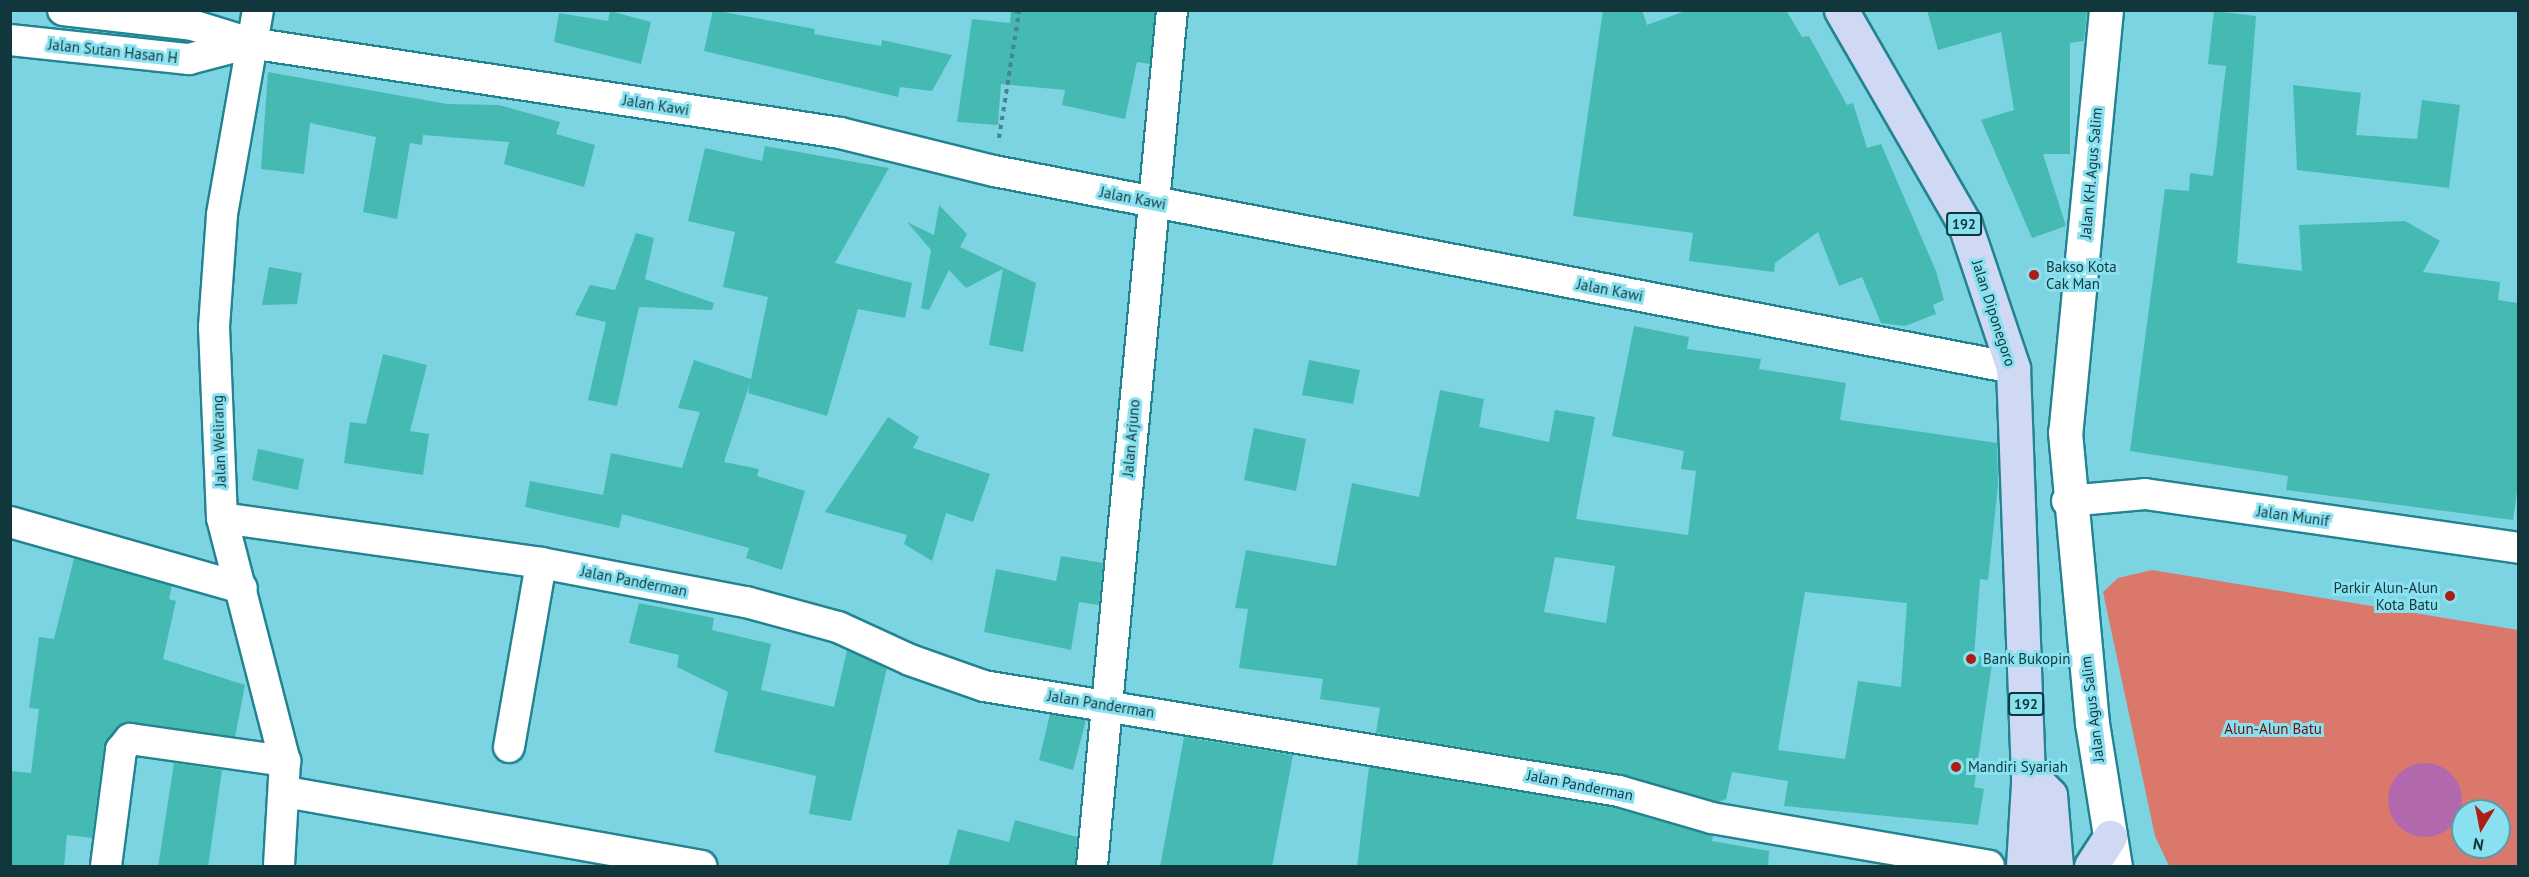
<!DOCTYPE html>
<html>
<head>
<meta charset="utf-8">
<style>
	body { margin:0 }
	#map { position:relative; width:2529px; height:877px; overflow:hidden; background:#7cd4e3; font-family:"PT Sans",sans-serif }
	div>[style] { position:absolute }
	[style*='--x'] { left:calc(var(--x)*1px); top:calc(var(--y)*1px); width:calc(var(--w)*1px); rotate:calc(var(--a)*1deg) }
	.green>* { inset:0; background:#da796b }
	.water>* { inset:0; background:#b268ad }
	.round { border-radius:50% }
	.building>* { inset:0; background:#45bab3 }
	.path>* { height:4px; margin-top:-2px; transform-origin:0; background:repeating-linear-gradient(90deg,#46858f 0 4.5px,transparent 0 9px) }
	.roads { filter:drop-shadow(2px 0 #228391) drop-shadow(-2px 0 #228391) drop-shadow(0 2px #228391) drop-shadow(0 -2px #228391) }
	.minor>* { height:30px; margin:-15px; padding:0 15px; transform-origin:15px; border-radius:15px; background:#fff }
	.tertiary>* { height:33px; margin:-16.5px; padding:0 16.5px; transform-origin:16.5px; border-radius:16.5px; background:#fff }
	.primary>* { height:33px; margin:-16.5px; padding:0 16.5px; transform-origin:16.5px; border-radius:16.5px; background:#d0d9f4 }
	.dots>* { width:16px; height:16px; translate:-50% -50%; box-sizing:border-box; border:3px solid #89e1f0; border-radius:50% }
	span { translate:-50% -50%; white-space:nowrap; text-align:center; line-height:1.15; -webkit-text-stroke:6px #89e1f0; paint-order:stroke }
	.shield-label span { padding:2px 4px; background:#89e1f0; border:2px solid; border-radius:4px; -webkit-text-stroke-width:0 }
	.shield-label { font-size:14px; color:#11373d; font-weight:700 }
	.street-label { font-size:15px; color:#11373d }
	.poi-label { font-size:15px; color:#11373d }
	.left { translate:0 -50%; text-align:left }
	.right { translate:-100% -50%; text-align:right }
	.park-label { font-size:15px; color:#6d0f09 }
	.frame { position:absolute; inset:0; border:12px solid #11373d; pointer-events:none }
	.north { position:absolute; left:2451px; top:799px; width:60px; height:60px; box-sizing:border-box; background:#89e1f0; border:2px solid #599da8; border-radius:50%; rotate:190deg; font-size:16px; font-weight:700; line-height:24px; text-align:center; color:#11373d }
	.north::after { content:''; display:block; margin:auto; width:21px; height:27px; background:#ad1d13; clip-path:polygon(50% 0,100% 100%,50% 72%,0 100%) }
</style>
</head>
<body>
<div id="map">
	<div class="green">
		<div style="clip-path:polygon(evenodd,2152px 570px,2518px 630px,2518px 866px,2169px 866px,2155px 836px,2103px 592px,2118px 578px,2152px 570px,2463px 811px,2499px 811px,2499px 847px,2463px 847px,2463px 811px)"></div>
	</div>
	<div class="water">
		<div class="round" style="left:2388px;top:763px;width:74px;height:74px"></div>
	</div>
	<div class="building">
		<div style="clip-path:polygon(713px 10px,815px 29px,814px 34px,881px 46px,882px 40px,952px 55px,932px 91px,900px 87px,898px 97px,704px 51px)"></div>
		<div style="clip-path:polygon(1011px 10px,1155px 10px,1150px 64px,1137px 62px,1125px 119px,1062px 105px,1065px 90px,1001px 84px,998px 125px,957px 122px,972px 19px,1010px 23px)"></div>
		<div style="clip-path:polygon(1603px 10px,1642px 10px,1647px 25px,1688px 10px,1786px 10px,1802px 37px,1809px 36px,1847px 105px,1853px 103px,1867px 148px,1881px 144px,1936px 271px,1944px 300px,1933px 305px,1936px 314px,1905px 326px,1881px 323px,1862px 277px,1839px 286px,1818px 232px,1775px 263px,1774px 272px,1689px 261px,1693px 233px,1573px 216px)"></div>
		<div style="clip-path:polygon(1927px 10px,2087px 10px,2084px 41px,2070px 43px,2070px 154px,2043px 154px,2066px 226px,2032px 238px,1981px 120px,2014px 110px,2001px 32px,1938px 50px)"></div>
		<div style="clip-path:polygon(610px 11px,651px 22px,641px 64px,554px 42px,559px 13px,608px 21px)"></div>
		<div style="clip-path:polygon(2214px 11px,2256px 16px,2237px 263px,2302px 271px,2299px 225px,2405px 221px,2440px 241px,2423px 272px,2500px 282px,2498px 300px,2518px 303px,2518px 485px,2513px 520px,2286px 490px,2288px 476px,2130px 451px,2165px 189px,2189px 191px,2190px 173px,2213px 176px,2226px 66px,2208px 64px)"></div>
		<div style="clip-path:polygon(268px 72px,447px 104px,499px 105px,560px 122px,556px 134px,595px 145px,584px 187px,504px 164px,509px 142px,423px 135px,422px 145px,410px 143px,397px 219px,363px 212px,376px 137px,310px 123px,304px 174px,261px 169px)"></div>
		<div style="clip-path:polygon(2293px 85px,2361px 93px,2356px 135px,2417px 139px,2422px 100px,2460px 105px,2449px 188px,2297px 170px)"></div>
		<div style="clip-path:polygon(765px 146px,889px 168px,835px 263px,912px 283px,905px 318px,858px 309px,827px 416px,748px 393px,750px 383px,724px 462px,759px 469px,757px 476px,805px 491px,782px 570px,746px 558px,749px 548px,622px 514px,619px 528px,525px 507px,530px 481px,603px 495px,611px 453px,682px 468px,700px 412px,678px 408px,694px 360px,751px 379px,768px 297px,723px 287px,735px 232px,688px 221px,705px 148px,762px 161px)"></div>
		<div style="clip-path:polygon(939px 205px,967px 234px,960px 247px,1036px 283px,1023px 352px,989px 345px,1003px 269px,966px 288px,949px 270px,929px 310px,921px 308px,931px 250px,907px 222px,934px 235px)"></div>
		<div style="clip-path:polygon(636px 233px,654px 238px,645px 279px,714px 303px,712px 310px,639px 307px,617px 406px,588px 400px,606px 322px,575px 315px,590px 285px,615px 290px)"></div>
		<div style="clip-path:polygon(269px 267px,302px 273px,297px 304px,262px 305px)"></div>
		<div style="clip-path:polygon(evenodd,1634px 326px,1689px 337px,1687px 349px,1761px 359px,1759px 369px,1846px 383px,1840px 420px,1997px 443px,1998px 485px,1988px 580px,1980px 579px,1974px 656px,1993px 657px,1974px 787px,1984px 789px,1978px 825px,1784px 806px,1788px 781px,1732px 772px,1726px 799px,1718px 802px,1622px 774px,1376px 733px,1380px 708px,1320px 699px,1323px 679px,1239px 668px,1248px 609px,1235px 608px,1246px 550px,1336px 566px,1352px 483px,1419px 497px,1440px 390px,1484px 399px,1479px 427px,1549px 442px,1555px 410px,1595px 417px,1576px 519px,1688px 535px,1696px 471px,1681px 469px,1684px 451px,1612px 436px,1634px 326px,1555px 557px,1615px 566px,1606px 623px,1544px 612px,1555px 557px,1634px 326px,1805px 592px,1907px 603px,1901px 687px,1858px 681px,1845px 759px,1778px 750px,1805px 592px)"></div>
		<div style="clip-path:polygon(383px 354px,427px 365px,410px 431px,429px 434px,423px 475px,344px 463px,350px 422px,366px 424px)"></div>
		<div style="clip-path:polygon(1309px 360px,1360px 370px,1353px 404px,1302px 395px)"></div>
		<div style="clip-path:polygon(888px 417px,919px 437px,913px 448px,990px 474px,973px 522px,946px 513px,932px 561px,904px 544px,907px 535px,825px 512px)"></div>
		<div style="clip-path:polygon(1254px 428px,1306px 439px,1296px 491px,1244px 480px)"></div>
		<div style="clip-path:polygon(258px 449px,304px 459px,298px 490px,252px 480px)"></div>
		<div style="clip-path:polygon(1061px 556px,1103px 563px,1099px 605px,1079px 602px,1071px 650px,984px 632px,996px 569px,1056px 581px)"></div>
		<div style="clip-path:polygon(74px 558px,172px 586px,169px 599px,176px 601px,163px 659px,245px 685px,235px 737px,123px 723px,104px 747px,92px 838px,67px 835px,64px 867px,10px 867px,10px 771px,31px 773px,39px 709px,29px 708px,39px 637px,54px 639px)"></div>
		<div style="clip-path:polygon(639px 603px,714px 618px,712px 630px,771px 644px,761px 690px,834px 707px,847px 650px,887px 668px,851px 821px,809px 814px,816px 776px,714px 752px,728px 692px,677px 667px,679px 655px,629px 643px)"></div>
		<div style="clip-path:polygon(1050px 714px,1086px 720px,1073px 770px,1039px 760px)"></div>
		<div style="clip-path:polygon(1184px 737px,1293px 755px,1272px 867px,1160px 867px)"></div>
		<div style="clip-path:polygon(174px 763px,222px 770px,208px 867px,158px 867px)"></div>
		<div style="clip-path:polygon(1369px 767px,1615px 808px,1713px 836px,1712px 841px,1769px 851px,1768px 867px,1357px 867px)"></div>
		<div style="clip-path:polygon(1015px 820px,1077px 837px,1075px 867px,948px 867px,958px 829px,1009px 842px)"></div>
	</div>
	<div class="path">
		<div style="--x:999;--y:138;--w:128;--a:-81"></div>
		<div style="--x:1019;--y:12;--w:9;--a:-167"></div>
	</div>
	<div class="roads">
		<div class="minor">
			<div style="--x:63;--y:10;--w:130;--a:6.6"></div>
			<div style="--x:192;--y:25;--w:61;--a:17.2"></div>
			<div style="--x:250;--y:43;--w:597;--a:8.67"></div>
			<div style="--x:840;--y:133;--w:159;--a:13.9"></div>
			<div style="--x:994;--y:171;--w:1038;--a:10.94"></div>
			<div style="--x:258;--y:10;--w:208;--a:100"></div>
			<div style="--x:222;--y:215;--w:112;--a:94.1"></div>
			<div style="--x:214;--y:327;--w:191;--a:87.6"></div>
			<div style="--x:222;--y:518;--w:251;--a:75.5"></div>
			<div style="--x:285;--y:761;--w:105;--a:93.3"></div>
			<div style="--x:10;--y:40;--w:180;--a:6.1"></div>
			<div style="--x:189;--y:59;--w:63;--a:-14.7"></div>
			<div style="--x:2067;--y:501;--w:78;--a:-5.1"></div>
			<div style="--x:2145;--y:494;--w:377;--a:8.2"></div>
			<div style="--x:222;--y:518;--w:322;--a:8"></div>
			<div style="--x:541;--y:563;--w:209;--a:10.8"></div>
			<div style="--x:746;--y:602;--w:95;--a:15.2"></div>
			<div style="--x:838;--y:627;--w:79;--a:24.6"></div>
			<div style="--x:910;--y:660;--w:78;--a:19.4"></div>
			<div style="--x:984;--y:686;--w:644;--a:9.39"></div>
			<div style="--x:1619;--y:791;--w:97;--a:16.2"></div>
			<div style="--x:1712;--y:818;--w:281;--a:9.8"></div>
			<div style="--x:10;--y:522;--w:241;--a:15.9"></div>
			<div style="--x:509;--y:747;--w:187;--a:-80.1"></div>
			<div style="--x:286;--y:792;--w:422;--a:10.1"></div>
			<div style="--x:106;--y:866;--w:117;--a:-82.6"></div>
			<div style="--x:121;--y:750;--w:14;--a:-51"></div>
			<div style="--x:130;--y:739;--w:157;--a:8.1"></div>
			<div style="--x:1092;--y:866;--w:860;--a:-84.66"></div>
		</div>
		<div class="tertiary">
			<div style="--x:2106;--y:10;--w:424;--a:95.5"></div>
			<div style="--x:2065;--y:432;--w:292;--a:84.7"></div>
			<div style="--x:2092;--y:723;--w:145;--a:80.9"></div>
		</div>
		<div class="primary">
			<div style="--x:1841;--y:10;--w:248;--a:60"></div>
			<div style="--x:1965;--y:225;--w:151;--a:71.4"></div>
			<div style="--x:2013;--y:368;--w:416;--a:87.9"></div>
			<div style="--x:2028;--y:784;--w:82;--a:93.5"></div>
			<div style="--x:2028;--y:773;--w:31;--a:45"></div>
			<div style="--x:2050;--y:795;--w:71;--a:85.2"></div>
			<div style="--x:2091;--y:866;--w:35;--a:-57"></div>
		</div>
	</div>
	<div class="dots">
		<div style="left:2034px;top:275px;background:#ad1d13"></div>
		<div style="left:2450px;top:596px;background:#ad1d13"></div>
		<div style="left:1971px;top:659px;background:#ad1d13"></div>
		<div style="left:1956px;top:767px;background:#ad1d13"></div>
	</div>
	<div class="shield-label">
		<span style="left:1964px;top:224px">192</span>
		<span style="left:2026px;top:704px">192</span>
	</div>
	<div class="street-label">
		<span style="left:113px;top:51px;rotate:6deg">Jalan Sutan Hasan H</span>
		<span style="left:656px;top:105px;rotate:9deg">Jalan Kawi</span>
		<span style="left:2091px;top:173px;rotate:-85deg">Jalan KH. Agus Salim</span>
		<span style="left:1133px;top:198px;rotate:11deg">Jalan Kawi</span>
		<span style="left:1610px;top:290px;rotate:11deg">Jalan Kawi</span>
		<span style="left:1994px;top:313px;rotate:72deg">Jalan Diponegoro</span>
		<span style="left:1131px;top:438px;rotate:-85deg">Jalan Arjuno</span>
		<span style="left:219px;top:441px;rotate:-92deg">Jalan Welirang</span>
		<span style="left:2293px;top:516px;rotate:8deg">Jalan Munif</span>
		<span style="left:634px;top:581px;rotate:11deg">Jalan Panderman</span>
		<span style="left:1101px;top:704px;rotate:9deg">Jalan Panderman</span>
		<span style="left:2092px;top:709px;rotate:-97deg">Jalan Agus Salim</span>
		<span style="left:1580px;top:785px;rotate:11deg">Jalan Panderman</span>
	</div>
	<div class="poi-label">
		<span class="left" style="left:2046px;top:275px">Bakso Kota<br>Cak Man</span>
		<span class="right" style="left:2438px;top:596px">Parkir Alun-Alun<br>Kota Batu</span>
		<span class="left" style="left:1983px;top:659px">Bank Bukopin</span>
		<span class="left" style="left:1968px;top:767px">Mandiri Syariah</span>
	</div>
	<div class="park-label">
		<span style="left:2273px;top:729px">Alun-Alun Batu</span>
	</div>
	<div class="frame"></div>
	<div class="north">N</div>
</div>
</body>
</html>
